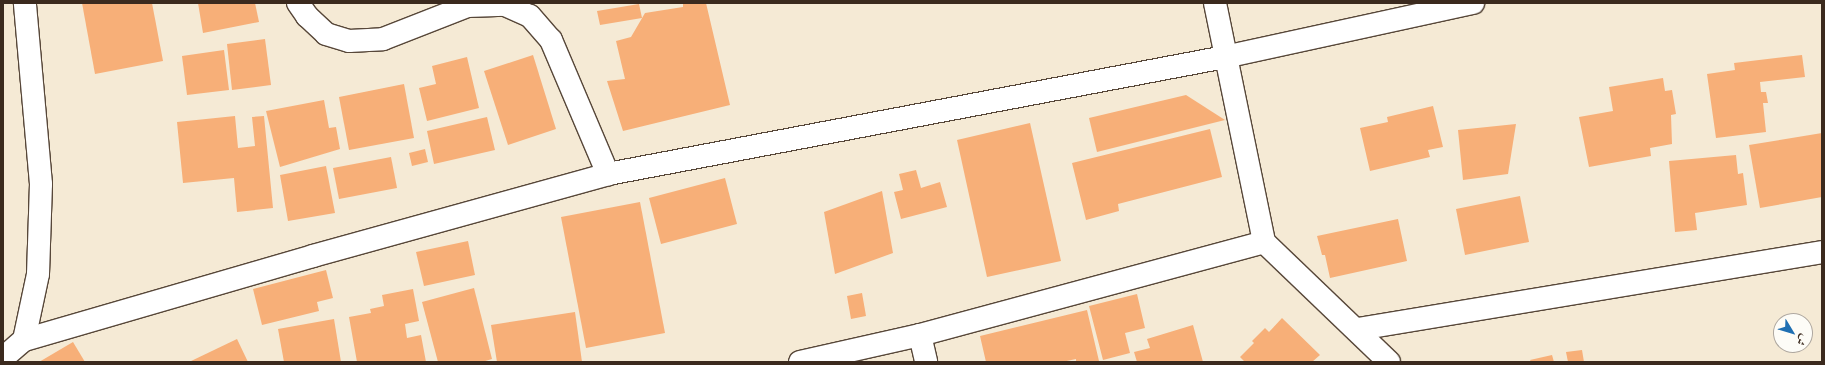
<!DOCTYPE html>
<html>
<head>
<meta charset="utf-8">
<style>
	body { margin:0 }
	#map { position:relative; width:1825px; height:365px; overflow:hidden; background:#f5ead5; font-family:Cardo,Amiri,serif }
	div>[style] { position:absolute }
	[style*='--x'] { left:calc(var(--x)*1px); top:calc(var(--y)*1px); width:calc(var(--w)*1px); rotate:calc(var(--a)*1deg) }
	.building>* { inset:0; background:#f7af78 }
	.roads { filter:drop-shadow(1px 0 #574739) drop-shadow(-1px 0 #574739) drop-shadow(0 1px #574739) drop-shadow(0 -1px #574739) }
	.street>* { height:22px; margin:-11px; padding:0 11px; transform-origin:11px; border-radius:11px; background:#fff }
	span { translate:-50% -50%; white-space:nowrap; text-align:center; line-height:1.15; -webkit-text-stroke:3px #fdfcf7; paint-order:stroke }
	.frame { position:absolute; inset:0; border:4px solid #3b2a1e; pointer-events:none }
	.north { position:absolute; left:1773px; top:313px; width:40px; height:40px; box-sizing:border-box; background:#fdfcf7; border:1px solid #afa8a0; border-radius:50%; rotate:128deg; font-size:11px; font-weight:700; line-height:16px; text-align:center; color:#3b2a1e }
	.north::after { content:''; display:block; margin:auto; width:14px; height:18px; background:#1f6fb2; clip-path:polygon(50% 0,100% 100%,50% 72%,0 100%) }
</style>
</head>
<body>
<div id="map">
	<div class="building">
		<div style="clip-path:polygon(82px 3px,152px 3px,163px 61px,95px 74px)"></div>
		<div style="clip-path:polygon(198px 3px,255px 3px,259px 22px,203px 33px)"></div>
		<div style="clip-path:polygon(683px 3px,706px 3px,730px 105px,623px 131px,607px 81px,625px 79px,616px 41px,631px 37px,645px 13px,683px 7px)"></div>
		<div style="clip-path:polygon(639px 4px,642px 18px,600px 25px,597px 11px)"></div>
		<div style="clip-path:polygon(265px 39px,271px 85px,232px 90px,227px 44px)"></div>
		<div style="clip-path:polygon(224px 50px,229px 90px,187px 95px,182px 56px)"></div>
		<div style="clip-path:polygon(533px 55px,556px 129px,508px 145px,484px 71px)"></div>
		<div style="clip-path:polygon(1802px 55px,1805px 77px,1760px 82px,1761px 92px,1766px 92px,1768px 103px,1763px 103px,1766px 132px,1716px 138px,1707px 74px,1735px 70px,1734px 63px)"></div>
		<div style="clip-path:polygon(467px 57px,479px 108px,427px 121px,419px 88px,436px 84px,432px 66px)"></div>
		<div style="clip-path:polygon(1663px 78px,1665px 91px,1672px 90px,1676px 114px,1671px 115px,1672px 144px,1650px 148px,1651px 156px,1589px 167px,1579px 117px,1613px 111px,1609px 87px)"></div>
		<div style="clip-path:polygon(404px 84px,414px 138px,349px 150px,339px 97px)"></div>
		<div style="clip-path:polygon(1186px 95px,1225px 120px,1097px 152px,1089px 118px)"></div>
		<div style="clip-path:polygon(324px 100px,329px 128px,336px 127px,340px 149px,280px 167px,266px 111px)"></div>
		<div style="clip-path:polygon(1433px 106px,1443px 147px,1428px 150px,1430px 157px,1370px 171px,1360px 128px,1388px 122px,1387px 117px)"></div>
		<div style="clip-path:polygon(235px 116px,238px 148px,255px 146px,252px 117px,264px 116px,273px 208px,237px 212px,234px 178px,183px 183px,177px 122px)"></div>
		<div style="clip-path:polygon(487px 117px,495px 150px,434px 164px,427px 131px)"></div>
		<div style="clip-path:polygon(1030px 123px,1061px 261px,987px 277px,957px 140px)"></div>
		<div style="clip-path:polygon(1516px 124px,1508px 174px,1463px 180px,1458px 130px)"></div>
		<div style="clip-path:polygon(1210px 129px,1222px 177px,1118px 204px,1119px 211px,1086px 220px,1072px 163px)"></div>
		<div style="clip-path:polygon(1822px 133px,1822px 197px,1760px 208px,1749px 145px)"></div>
		<div style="clip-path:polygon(425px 149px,428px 162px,412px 166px,409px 153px)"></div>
		<div style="clip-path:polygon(1736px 155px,1738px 174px,1743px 173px,1747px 205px,1695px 213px,1697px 230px,1675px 232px,1669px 161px)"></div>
		<div style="clip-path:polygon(391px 157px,397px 188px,339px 199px,333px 168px)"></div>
		<div style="clip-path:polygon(326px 166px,335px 213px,288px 221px,280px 175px)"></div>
		<div style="clip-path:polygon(916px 170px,921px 188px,940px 182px,947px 207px,901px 219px,894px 192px,903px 190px,899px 174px)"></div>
		<div style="clip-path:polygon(725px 178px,737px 224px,661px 244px,649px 198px)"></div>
		<div style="clip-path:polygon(882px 191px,893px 253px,835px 274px,824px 212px)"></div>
		<div style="clip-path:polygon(1520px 196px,1529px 242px,1465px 255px,1456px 209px)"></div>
		<div style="clip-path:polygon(640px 202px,665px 333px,586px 348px,561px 217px)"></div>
		<div style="clip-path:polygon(1398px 219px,1407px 261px,1330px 278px,1325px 255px,1322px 255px,1317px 236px)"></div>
		<div style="clip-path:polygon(468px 241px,475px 275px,424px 286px,416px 252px)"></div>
		<div style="clip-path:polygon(326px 270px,333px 298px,317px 302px,319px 311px,262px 325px,253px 289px)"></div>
		<div style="clip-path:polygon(474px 288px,492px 359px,482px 362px,438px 362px,422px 302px)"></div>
		<div style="clip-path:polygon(413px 289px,419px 321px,405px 324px,407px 338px,421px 335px,426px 362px,357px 362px,349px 317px,371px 313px,370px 309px,384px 306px,382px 295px)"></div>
		<div style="clip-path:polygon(862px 293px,866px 316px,851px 319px,847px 296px)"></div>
		<div style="clip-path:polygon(1137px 294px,1145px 328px,1125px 333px,1130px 353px,1103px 360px,1089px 306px)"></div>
		<div style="clip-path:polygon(1087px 310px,1099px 361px,1076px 362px,1076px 359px,1062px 362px,986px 362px,980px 336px)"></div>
		<div style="clip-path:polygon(575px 312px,582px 362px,497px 362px,491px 325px)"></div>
		<div style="clip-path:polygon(1282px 318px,1320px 355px,1312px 362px,1245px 362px,1240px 357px,1254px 343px,1252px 341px,1265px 328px,1269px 332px)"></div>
		<div style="clip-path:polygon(334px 319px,341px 362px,284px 362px,278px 329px)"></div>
		<div style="clip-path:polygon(1193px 325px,1203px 362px,1137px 362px,1134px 352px,1150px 348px,1147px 339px)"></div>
		<div style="clip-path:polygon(237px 339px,248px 362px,189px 362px)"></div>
		<div style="clip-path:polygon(73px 342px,85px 362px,39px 362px)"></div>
		<div style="clip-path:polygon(1582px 350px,1584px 362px,1568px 362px,1566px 352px)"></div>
		<div style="clip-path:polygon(1552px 355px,1554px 362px,1531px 362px,1530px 360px)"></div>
	</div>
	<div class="roads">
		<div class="street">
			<div style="--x:298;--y:3;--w:16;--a:55"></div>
			<div style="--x:307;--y:16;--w:26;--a:43"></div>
			<div style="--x:326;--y:34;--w:24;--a:17"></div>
			<div style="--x:349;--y:41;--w:34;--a:-3"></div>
			<div style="--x:383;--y:39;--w:90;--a:-21.4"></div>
			<div style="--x:467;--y:6;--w:38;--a:-2"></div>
			<div style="--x:505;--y:5;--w:27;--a:24"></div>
			<div style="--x:530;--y:16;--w:32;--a:49"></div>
			<div style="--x:551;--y:40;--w:146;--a:67"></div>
			<div style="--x:1215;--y:3;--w:244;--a:78.4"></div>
			<div style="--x:1264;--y:242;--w:173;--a:43.8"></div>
			<div style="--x:1358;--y:329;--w:470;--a:-9.4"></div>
			<div style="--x:920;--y:335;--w:28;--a:77"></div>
			<div style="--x:24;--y:340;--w:67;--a:-78"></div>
			<div style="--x:38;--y:274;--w:90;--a:-88.1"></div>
			<div style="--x:41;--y:184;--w:182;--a:-95.1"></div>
			<div style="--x:3;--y:358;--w:28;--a:-41"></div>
			<div style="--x:24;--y:340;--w:301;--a:-16.2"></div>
			<div style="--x:313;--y:256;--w:306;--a:-15.5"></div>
			<div style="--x:608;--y:174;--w:628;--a:-10.74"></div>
			<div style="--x:1225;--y:57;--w:254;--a:-12.3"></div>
			<div style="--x:800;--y:362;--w:123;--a:-12.7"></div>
			<div style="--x:920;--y:335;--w:356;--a:-15.1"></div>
		</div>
	</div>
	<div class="frame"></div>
	<div class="north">ش</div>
</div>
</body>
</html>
